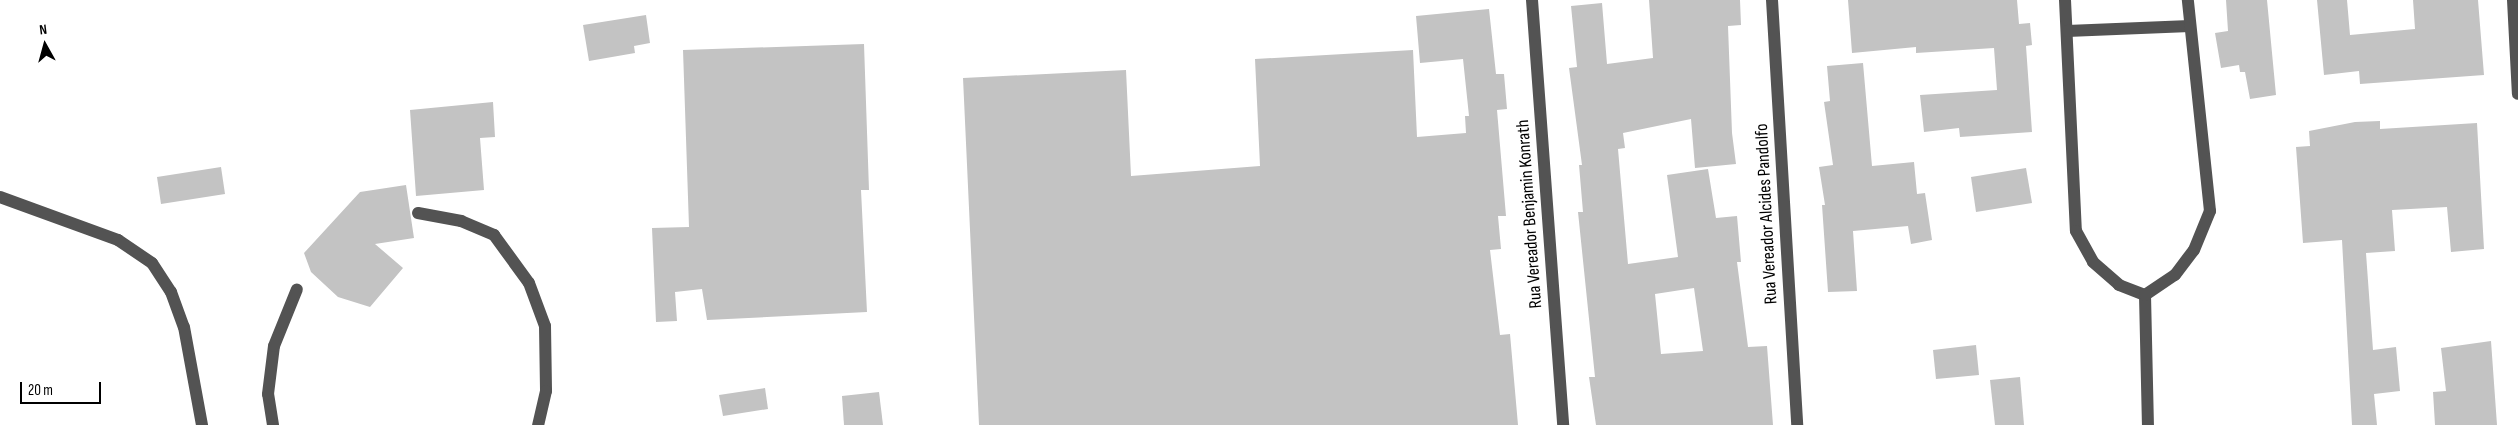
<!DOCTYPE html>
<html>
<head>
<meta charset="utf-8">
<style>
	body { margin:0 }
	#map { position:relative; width:2518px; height:425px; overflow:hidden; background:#fff; font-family:"Sofia Sans Condensed",sans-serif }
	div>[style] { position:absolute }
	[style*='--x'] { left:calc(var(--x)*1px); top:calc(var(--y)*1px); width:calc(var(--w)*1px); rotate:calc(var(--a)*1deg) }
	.building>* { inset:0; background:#c3c3c3 }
	.minor>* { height:12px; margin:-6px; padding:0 6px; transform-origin:6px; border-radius:6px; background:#535353 }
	span { translate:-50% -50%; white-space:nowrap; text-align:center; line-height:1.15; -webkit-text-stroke:4.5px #fff; paint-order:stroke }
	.street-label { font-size:18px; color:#000 }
	.north { position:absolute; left:20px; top:20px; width:50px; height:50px; -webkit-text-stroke:4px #fff; paint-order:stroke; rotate:353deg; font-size:14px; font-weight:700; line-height:20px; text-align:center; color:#000 }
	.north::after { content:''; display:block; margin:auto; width:18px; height:22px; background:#000; clip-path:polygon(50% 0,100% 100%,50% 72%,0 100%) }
	.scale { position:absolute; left:20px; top:382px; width:81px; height:22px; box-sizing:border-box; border:2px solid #000; border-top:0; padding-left:6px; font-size:15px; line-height:18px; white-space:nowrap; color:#000; -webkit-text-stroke:4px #fff; paint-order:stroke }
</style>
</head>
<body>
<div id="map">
	<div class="building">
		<div style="clip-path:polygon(evenodd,1649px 0,1740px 0,1741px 25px,1728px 26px,1732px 133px,1736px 164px,1695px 168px,1691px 119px,1623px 133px,1625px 148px,1618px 149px,1628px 264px,1678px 257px,1667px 175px,1708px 169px,1716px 218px,1737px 216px,1741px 262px,1737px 262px,1748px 347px,1767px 346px,1773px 425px,1596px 425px,1589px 377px,1595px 377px,1578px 212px,1583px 212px,1579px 165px,1582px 165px,1569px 68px,1577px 67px,1571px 6px,1602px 3px,1607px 64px,1653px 58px,1649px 0,1694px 288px,1703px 351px,1661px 354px,1655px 294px,1694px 288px)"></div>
		<div style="clip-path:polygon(1848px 0,2017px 0,2019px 24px,2030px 23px,2032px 45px,2026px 46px,2032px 132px,1960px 137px,1959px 128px,1924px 132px,1920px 95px,1997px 90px,1994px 48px,1916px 53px,1916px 47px,1852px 53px)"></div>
		<div style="clip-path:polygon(2226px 0,2267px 0,2276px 95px,2250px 99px,2245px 72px,2240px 72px,2239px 65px,2221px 68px,2215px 33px,2228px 31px)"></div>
		<div style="clip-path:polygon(2317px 0,2347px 0,2350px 35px,2415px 29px,2413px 0,2478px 0,2484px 75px,2360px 84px,2359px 71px,2324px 75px)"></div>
		<div style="clip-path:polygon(1489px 9px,1496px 74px,1504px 74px,1507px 109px,1497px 110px,1506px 216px,1498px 216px,1501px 249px,1490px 250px,1500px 335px,1510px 334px,1518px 425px,979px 425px,963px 78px,1126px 70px,1131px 176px,1260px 166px,1255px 59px,1413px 50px,1417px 137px,1466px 133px,1465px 116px,1469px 116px,1463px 59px,1420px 63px,1416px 16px)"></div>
		<div style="clip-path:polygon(646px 15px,650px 43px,634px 46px,635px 53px,589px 61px,583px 25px)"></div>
		<div style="clip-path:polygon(864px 44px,869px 190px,861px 190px,867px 312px,707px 320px,702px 289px,675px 292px,677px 321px,656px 322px,652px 228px,689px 227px,683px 50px)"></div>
		<div style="clip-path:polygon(1863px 63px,1872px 166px,1914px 162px,1917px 194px,1925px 193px,1932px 240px,1911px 244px,1908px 226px,1853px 231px,1857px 291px,1828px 292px,1822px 205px,1825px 205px,1819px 167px,1833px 165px,1824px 102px,1830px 101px,1827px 66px)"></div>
		<div style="clip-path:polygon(493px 102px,495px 137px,480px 138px,484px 190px,416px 196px,410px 110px)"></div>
		<div style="clip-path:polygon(2380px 121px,2380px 129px,2477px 123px,2484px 249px,2451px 252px,2447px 207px,2392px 210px,2395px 251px,2366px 253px,2373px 350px,2396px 347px,2400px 391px,2374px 394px,2377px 425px,2352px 425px,2342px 240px,2303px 243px,2296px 147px,2310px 146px,2309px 131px,2355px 122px)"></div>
		<div style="clip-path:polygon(221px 167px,225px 194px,161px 204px,157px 177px)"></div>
		<div style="clip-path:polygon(2026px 168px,2032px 203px,1976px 212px,1971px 177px)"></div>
		<div style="clip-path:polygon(406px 185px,414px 238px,375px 244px,403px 268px,370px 307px,338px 297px,311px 272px,304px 253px,360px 192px)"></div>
		<div style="clip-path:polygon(2491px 341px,2497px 425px,2435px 425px,2433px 392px,2446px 391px,2441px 348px)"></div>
		<div style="clip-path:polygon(1976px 345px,1979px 375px,1936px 379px,1933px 350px)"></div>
		<div style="clip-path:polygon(2020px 377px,2024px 425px,1995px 425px,1990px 380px)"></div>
		<div style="clip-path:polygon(765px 388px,768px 409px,723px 416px,719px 395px)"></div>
		<div style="clip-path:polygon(879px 392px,883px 425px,844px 425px,842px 396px)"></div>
	</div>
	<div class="minor">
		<div style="--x:1532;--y:0;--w:426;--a:85.8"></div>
		<div style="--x:1772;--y:0;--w:426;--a:86.6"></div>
		<div style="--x:2065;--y:0;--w:231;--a:87.3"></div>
		<div style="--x:2076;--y:231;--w:35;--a:61"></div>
		<div style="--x:2093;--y:262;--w:35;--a:41"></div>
		<div style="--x:2119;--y:285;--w:28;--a:21"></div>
		<div style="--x:2145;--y:295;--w:130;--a:88.7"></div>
		<div style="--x:2513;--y:0;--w:94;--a:87"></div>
		<div style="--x:2067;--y:31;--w:123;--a:-2.3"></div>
		<div style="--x:0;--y:197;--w:126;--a:20"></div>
		<div style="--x:118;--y:240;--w:41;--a:34.1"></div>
		<div style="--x:152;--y:263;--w:35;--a:57"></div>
		<div style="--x:171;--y:292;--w:37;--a:70"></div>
		<div style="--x:184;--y:327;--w:100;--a:79.6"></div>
		<div style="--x:418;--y:213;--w:44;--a:10.5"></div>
		<div style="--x:461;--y:221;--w:36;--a:23"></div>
		<div style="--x:494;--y:235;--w:59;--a:53.9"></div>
		<div style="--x:529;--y:283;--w:46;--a:69.6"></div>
		<div style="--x:545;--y:326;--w:65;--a:89.1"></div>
		<div style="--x:546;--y:391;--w:35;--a:103"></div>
		<div style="--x:2145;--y:295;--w:36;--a:-34"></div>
		<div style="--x:2175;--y:275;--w:31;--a:-53"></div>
		<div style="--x:2194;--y:250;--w:42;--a:-67.7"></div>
		<div style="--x:2210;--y:211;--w:212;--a:-96"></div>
		<div style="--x:273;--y:425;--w:31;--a:-99"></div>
		<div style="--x:268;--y:394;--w:48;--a:-82.9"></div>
		<div style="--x:274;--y:346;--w:61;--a:-68"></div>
	</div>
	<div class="street-label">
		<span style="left:1530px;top:214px;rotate:-94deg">Rua Vereador Benjamin Konrath</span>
		<span style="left:1767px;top:214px;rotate:-93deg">Rua Vereador Alcides Pandolfo</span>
	</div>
	<div class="north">N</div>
	<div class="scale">20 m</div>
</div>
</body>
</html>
